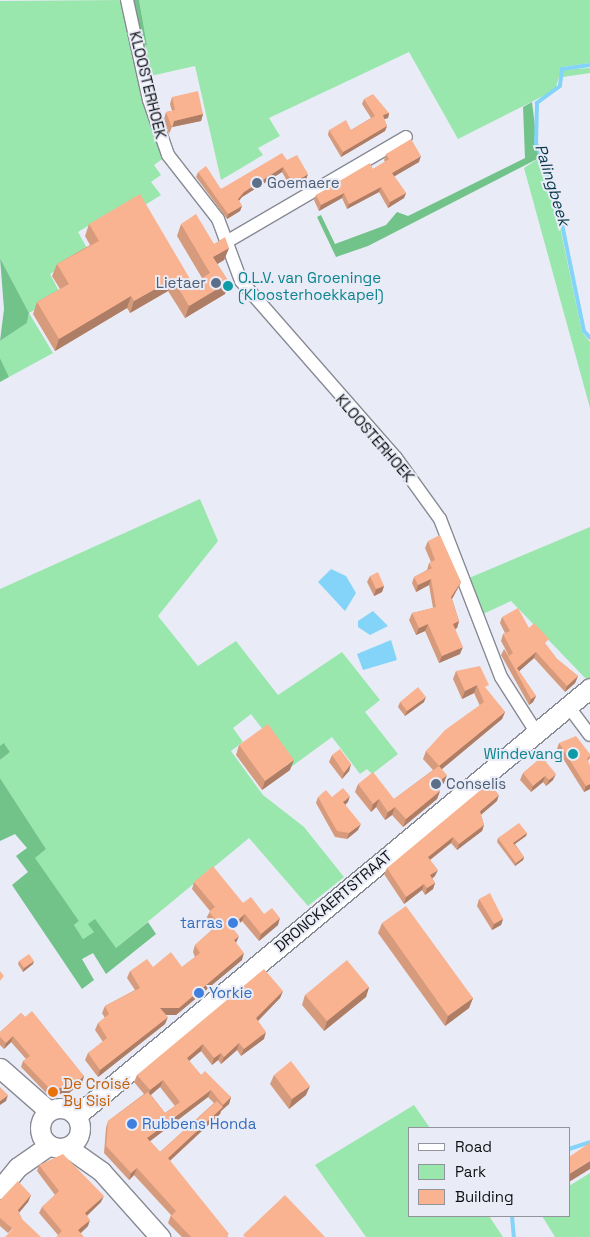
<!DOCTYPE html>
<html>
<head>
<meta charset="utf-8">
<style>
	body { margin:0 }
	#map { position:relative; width:590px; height:1237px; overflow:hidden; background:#e9ecf7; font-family:"Space Grotesk",sans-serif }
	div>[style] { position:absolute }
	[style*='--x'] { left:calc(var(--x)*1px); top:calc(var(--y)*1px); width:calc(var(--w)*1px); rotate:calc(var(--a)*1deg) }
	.green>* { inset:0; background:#99e7ad }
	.forest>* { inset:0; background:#71c389 }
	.water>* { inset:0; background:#84d3f8 }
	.stream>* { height:4px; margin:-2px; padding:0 2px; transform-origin:2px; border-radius:2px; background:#84d3f8 }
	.roads { filter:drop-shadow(1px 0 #888a94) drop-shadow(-1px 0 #888a94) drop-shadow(0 1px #888a94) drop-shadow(0 -1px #888a94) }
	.minor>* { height:12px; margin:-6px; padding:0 6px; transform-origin:6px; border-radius:6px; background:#fff }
	.secondary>* { height:19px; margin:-9.5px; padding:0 9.5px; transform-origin:9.5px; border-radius:9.5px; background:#fff }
	.secondary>.ring { margin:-9.5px; padding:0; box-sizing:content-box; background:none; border:19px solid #fff; border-radius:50% }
	.wall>* { inset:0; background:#d69a7d }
	.shaded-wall>* { inset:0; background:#ae7d66 }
	.building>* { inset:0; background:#f9b391 }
	.dots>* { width:14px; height:14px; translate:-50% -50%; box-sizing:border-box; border:2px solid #e9ecf7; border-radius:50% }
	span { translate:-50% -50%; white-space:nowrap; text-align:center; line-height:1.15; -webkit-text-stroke:4px #e9ecf7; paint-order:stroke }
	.street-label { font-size:15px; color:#101114 }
	.service-label { font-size:15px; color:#4e5e75 }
	.left { translate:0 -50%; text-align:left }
	.right { translate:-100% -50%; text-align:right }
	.culture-label { font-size:15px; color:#0d838f }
	.shop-label { font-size:15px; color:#366cbe }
	.food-label { font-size:15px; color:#c56008 }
	.water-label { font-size:16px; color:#0b3b4e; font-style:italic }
	.legend { position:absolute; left:408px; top:1127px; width:162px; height:90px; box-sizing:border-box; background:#e9ecf7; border:1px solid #92949c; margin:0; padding:6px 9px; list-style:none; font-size:15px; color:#101114 }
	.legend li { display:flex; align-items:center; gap:10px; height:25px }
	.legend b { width:25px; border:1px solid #92949c }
</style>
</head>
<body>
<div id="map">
	<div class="green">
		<div style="clip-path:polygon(123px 0,137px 76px,151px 129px,165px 157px,154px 165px,161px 175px,151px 182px,161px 195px,142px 207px,136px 197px,78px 232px,88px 250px,50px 274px,61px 295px,29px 313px,53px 353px,9px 377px,0 358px,0 341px,27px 323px,29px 313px,0 258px,0 1px)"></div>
		<div style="clip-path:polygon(139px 0,590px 0,590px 63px,562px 67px,555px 90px,458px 139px,409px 52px,269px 118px,280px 136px,258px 148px,263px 155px,221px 180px,195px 66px,146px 77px,141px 46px,147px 45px)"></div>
		<div style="clip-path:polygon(590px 68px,590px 73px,563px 77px,562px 70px)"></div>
		<div style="clip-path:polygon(539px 158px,555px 203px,582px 332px,590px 342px,590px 408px,524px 168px)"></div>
		<div style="clip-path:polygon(200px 499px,218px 541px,158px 616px,198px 666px,236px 641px,278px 695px,342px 652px,380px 700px,365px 712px,398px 754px,372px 774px,367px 769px,360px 774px,332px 737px,291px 767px,251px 714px,233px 728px,243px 742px,231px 751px,263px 795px,304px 827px,344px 877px,308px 906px,249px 838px,116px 948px,94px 932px,83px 939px,74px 925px,79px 921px,34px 858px,46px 849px,0 778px,0 760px,10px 752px,5px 744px,0 746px,0 589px)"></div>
		<div style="clip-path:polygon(590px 527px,590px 677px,587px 680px,511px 601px,481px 615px,469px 578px)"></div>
		<div style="clip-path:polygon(414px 1105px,430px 1128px,409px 1128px,409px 1216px,489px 1216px,503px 1237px,366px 1237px,315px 1165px)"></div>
		<div style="clip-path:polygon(590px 1173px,590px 1237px,555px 1237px,542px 1216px,569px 1216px,569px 1186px)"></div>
	</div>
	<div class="forest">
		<div style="clip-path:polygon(131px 0,139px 0,147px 45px,141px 46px)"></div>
		<div style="clip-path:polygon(532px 102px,539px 158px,368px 246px,336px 257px,317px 217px,321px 215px,335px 244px,386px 225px,397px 212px,408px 216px,525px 158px,523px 107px)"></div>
		<div style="clip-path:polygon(0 258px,29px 313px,27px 323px,0 341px,4px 309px)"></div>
		<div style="clip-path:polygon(0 358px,9px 377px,0 382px)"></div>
		<div style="clip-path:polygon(4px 743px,10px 752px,0 760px,0 746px)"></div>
		<div style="clip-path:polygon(0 778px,46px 849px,35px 858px,79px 921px,74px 925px,83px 939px,94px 932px,88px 924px,95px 919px,116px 948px,148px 922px,156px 934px,106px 974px,93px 953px,82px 959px,94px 980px,82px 989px,12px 885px,28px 872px,16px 856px,27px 848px,15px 834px,0 841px)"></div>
	</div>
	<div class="water">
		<div style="clip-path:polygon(331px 569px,346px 576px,356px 593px,345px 611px,318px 582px)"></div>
		<div style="clip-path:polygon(373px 611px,388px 626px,370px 635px,358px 627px,358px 621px)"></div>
		<div style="clip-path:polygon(391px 640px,397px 660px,363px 670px,357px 654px)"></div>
	</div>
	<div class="stream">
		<div style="--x:590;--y:65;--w:28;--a:172"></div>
		<div style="--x:562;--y:69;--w:17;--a:97"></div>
		<div style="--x:560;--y:86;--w:29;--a:144"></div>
		<div style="--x:537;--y:103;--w:40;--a:91.4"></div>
		<div style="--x:536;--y:143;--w:61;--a:69.8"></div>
		<div style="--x:557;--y:200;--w:134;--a:78.4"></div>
		<div style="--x:584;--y:331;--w:9;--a:49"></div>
		<div style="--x:569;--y:1149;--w:22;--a:-18"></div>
		<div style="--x:512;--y:1216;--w:21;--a:85"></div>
	</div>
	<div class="roads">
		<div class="minor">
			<div style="--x:127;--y:0;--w:102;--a:77.6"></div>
			<div style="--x:149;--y:100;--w:58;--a:70.9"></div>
			<div style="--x:168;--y:155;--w:81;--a:52"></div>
			<div style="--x:218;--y:219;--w:66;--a:69.6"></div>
			<div style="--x:241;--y:281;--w:235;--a:48.8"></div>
			<div style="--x:396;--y:458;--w:75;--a:54.2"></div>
			<div style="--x:440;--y:519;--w:169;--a:68.9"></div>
			<div style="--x:501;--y:677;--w:65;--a:57.5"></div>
			<div style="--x:228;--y:241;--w:206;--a:-30.3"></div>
			<div style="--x:568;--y:706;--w:36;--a:53"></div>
		</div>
		<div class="secondary">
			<div style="--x:0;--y:1068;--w:65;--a:41.3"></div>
			<div class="ring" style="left:40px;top:1108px;width:21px;height:21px"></div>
			<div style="--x:76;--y:1116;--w:669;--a:-39.78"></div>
			<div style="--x:67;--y:1147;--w:42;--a:35.2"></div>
			<div style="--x:101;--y:1171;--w:89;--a:48.2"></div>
			<div style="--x:0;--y:1189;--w:28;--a:-51"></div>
			<div style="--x:18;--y:1167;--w:38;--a:-35"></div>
		</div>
	</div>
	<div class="wall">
		<div style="clip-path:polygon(172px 97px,203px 114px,201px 121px,172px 127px,169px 134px,164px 119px,166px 112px,172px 111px,170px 104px)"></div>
		<div style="clip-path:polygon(364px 99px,389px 113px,388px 118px,384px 119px,387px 126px,385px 131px,341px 157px,328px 135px,329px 130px,351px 130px,371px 118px,362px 104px)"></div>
		<div style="clip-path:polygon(386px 154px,419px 162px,394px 176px,406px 193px,404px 198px,388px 208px,379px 192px,347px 209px,342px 198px,319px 211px,314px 200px,316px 195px,373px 169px,385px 162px,384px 160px)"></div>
		<div style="clip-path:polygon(287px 160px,306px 180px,291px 188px,282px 172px,242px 197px,239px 201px,242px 206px,240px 211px,227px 219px,196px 177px,198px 172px,221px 189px)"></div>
		<div style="clip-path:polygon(89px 224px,193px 284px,202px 278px,177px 236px,181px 224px,214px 244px,229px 248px,224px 260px,217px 264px,229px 282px,225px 294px,185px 318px,168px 291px,130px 313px,127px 308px,55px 351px,33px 314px,37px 302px,60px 289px,52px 276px,57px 264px,90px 245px,85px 236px)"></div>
		<div style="clip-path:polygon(428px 541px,461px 582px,458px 588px,452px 599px,459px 621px,457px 628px,455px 629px,460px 654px,439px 663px,425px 631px,416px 635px,409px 620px,412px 613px,433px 608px,429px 585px,416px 592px,412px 583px,414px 577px,427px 570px,429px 563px,431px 562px,425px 548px)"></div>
		<div style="clip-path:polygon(370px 576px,384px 586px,382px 592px,374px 596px,367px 582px)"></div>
		<div style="clip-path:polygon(502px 617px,529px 628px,547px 646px,557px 659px,578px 676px,575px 683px,565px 692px,534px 658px,519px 671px,536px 696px,533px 702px,529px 705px,501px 655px,504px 649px,509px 656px,501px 641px,503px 634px,505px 633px,500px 623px)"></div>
		<div style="clip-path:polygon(456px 671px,487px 690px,505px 712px,502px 719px,442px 769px,444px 783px,438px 788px,440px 791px,437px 799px,403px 827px,392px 815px,385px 820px,376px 807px,371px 812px,355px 792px,358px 784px,394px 799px,433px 770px,423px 759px,426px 751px,480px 706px,474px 693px,462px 699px,453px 679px)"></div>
		<div style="clip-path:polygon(400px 702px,424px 702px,405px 716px,398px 707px)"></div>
		<div style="clip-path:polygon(559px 743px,590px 754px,590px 758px,588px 761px,590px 789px,584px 792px,557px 749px)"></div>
		<div style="clip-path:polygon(239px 745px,290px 770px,262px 790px,236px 755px)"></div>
		<div style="clip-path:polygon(332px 755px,351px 764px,349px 771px,342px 779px,329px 762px)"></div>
		<div style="clip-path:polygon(542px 757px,553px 780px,546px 786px,543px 782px,531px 792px,520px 780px,523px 773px)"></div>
		<div style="clip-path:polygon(318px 797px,332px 797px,348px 802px,345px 805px,358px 830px,347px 839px,335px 837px,316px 803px)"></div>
		<div style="clip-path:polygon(497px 801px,481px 815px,484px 825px,482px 831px,457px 850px,451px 843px,430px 860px,435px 876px,432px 878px,435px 883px,433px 889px,425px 895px,422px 890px,404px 904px,384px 874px,387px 868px)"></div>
		<div style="clip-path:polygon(527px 833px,526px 836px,515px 844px,524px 857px,523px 860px,515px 866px,497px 842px,498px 838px)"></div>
		<div style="clip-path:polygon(194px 882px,243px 903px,264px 914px,278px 925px,259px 941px,242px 921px,233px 929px,236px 943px,242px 960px,176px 1015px,166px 1015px,165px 1024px,98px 1077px,85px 1060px,88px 1053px,103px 1042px,95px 1030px,98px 1023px,105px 1018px,102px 1013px,105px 1006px,135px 990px,127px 978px,130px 971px,153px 967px,182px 967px,195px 957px,193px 952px,195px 945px,214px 928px,206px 919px,210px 911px,192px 889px)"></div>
		<div style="clip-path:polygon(479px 899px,503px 919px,501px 925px,492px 930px,477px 906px)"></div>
		<div style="clip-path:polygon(382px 923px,473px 998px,469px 1008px,445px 1026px,378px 933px)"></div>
		<div style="clip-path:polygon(19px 961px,33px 964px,23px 972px,18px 964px)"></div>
		<div style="clip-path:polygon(369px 987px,366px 997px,324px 1031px,302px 1005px,305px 995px)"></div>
		<div style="clip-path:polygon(evenodd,283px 991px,280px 998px,258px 1021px,264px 1039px,241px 1056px,237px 1050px,221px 1064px,218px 1060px,212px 1065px,201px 1051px,189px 1061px,201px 1075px,231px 1097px,229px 1104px,221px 1111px,220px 1114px,170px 1161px,228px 1237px,182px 1237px,168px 1223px,171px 1215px,134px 1175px,129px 1180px,104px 1153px,106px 1128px,108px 1121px,144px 1094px,134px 1082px,137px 1075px,283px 991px,160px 1087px,175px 1106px,165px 1113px,151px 1095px,160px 1087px,283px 991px,208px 1097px,214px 1103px,160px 1152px,150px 1141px,208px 1097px)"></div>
		<div style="clip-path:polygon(21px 1013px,84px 1076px,82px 1082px,69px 1093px,48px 1095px,21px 1067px,23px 1061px,26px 1059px,11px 1042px,4px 1049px,0 1045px,0 1032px)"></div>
		<div style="clip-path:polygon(274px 1075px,306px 1095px,289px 1109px,270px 1084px)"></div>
		<div style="clip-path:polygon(39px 1165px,101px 1202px,87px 1216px,88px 1226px,81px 1233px,58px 1235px,39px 1213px,42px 1207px,55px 1195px,37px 1171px)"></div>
		<div style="clip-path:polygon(31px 1195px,28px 1202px,19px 1213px,22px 1219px,8px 1233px,0 1226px,0 1200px)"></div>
	</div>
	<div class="shaded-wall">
		<div style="clip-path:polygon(389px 113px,388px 118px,381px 120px,383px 115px)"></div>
		<div style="clip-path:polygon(203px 114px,201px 121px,172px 127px,174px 121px)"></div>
		<div style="clip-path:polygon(387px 126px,385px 131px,341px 157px,343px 152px)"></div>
		<div style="clip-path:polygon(421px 156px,419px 162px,390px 179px,392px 173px)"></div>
		<div style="clip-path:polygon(283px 167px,282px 172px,242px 197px,236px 204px,238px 199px,244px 192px)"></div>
		<div style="clip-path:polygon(308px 174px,306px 180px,291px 188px,293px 183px)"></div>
		<div style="clip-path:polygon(381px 187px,379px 192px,347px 209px,349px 204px)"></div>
		<div style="clip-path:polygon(344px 193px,342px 198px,319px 211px,321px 205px)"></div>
		<div style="clip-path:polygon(406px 193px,404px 198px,388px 208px,390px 202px)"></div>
		<div style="clip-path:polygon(242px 206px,240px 211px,227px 219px,228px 214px)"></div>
		<div style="clip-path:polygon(229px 248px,224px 260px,209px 269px,213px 257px)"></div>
		<div style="clip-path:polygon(173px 279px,168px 291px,130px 313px,134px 301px)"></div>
		<div style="clip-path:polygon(229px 282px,225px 294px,185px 318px,189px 306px)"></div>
		<div style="clip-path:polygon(131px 296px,127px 308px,55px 351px,59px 339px)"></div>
		<div style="clip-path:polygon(431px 579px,429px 585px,416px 592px,418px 585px)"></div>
		<div style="clip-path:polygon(461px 582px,458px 588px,449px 604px,451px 597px)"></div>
		<div style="clip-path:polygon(384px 586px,382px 592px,374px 596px,376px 589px)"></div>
		<div style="clip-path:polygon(459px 621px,457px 628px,451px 631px,453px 624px)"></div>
		<div style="clip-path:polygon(428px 624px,425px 631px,416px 635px,419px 628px)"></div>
		<div style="clip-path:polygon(463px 647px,460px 654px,439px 663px,442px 656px)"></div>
		<div style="clip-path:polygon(536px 652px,534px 658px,517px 673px,517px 668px)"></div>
		<div style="clip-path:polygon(578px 676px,575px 683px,565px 692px,567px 686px)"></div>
		<div style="clip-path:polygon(477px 685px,474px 693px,462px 699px,465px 691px)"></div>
		<div style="clip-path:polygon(536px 696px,533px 702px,529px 705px,531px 699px)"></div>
		<div style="clip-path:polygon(426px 697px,424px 702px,405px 716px,407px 711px)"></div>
		<div style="clip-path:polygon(505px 712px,502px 719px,436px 774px,439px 766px)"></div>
		<div style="clip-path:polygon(294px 760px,290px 770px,262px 790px,265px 781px)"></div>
		<div style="clip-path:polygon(351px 764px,349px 771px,342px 779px,344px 773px)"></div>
		<div style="clip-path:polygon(556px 774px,553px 780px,546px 786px,549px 780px)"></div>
		<div style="clip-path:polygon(447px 775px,444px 783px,432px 793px,435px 785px)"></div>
		<div style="clip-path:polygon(545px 776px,543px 782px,531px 792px,533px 786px)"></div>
		<div style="clip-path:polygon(590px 784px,590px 789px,584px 792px,586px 786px)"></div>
		<div style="clip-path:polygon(440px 791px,437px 799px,403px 827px,406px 819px)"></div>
		<div style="clip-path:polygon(499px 795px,497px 801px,478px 817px,480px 811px)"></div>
		<div style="clip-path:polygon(350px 796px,348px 802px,341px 808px,343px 802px)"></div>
		<div style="clip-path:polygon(379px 799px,376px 807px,371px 812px,373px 804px)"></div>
		<div style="clip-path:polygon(395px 807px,392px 815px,385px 820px,388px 812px)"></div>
		<div style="clip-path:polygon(361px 824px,358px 830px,347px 839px,349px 833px)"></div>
		<div style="clip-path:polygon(484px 825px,482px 831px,457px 850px,459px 844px)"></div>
		<div style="clip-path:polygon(527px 833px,526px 836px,512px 846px,513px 843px)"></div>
		<div style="clip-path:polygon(453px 837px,451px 843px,426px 863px,428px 857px)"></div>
		<div style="clip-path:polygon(524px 857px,523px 860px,515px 866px,516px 863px)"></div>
		<div style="clip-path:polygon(438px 870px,435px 876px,428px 882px,430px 875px)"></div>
		<div style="clip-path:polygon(435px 883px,433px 889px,425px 895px,427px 888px)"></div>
		<div style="clip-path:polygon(424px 884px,422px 890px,404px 904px,406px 897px)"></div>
		<div style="clip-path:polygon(245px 914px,242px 921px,228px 933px,231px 926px)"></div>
		<div style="clip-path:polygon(280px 918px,278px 925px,259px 941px,261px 934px)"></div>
		<div style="clip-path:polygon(503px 919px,501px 925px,492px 930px,494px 924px)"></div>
		<div style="clip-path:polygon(239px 936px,236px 943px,234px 940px)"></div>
		<div style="clip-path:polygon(244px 953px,242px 960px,176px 1015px,157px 1015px,160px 1008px)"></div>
		<div style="clip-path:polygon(34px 961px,33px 964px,23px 972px,24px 968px)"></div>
		<div style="clip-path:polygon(369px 987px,366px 997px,324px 1031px,327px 1021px)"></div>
		<div style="clip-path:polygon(283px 991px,280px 998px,254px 1025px,256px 1018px)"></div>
		<div style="clip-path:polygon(473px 998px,469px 1008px,445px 1026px,448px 1016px)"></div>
		<div style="clip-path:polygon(168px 1017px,165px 1024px,98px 1077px,100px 1070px)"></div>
		<div style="clip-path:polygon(266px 1032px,264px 1039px,241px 1056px,244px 1049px)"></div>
		<div style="clip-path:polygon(13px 1036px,11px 1042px,4px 1049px,6px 1043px)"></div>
		<div style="clip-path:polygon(239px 1043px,237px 1050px,221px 1064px,224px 1057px)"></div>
		<div style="clip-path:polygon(203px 1044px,201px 1051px,184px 1065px,187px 1058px)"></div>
		<div style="clip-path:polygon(221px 1053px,218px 1060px,212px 1065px,214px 1058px)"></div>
		<div style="clip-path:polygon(84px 1076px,82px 1082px,69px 1093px,48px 1095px,50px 1089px)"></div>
		<div style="clip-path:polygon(163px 1080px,160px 1087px,148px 1097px,150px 1090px)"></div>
		<div style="clip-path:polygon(310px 1086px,306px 1095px,289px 1109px,292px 1099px)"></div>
		<div style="clip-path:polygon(211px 1090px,208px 1097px,145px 1145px,147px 1138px)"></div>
		<div style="clip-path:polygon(8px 1095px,6px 1101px,0 1105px,0 1101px)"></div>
		<div style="clip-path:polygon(231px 1097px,229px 1104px,221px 1111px,220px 1114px,165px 1165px,168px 1158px,222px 1107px,223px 1105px)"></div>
		<div style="clip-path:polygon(590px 1161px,590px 1169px,569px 1182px,569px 1174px)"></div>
		<div style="clip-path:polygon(137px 1168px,134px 1175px,129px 1180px,131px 1173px)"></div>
		<div style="clip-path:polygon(31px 1195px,28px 1202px,15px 1217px,18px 1210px)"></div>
		<div style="clip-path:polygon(104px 1196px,101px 1202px,82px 1220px,85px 1213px)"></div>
		<div style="clip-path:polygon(90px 1220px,88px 1226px,76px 1237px,78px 1230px)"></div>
	</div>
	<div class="building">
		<div style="clip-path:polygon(198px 91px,203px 114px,174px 121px,172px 128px,166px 112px,175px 110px,172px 97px)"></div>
		<div style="clip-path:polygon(373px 94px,389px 113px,383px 115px,387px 126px,343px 152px,329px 130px,346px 120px,351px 130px,375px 116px,364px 99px)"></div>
		<div style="clip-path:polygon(411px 139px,421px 156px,392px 173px,406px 193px,390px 202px,381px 187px,349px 204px,344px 193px,321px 205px,316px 195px,370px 163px,373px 169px,389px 159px,386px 154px)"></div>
		<div style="clip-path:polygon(282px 153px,287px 160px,297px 155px,308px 174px,293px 183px,283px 167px,244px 192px,238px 199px,242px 206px,228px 214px,198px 172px,206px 166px,221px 189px)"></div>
		<div style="clip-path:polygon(140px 194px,193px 284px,210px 273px,181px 224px,196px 214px,214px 244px,225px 237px,229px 248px,213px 257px,229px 282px,189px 306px,173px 279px,134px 301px,131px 296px,59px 339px,37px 302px,69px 284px,57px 264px,99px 241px,89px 224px)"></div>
		<div style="clip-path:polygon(440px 535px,461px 582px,451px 597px,459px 621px,453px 624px,463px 647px,442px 656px,428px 624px,419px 628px,412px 613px,436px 607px,431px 579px,418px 585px,414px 577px,432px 568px,429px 563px,435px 560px,428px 541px)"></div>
		<div style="clip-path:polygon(378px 572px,384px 586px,376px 589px,370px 576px)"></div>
		<div style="clip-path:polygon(518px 608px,529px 628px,534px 623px,549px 639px,545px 643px,557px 659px,578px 676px,567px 686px,536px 652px,517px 668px,536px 696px,531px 699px,504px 649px,509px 656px,513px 653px,503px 634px,510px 631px,502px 617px)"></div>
		<div style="clip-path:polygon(480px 666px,489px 685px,485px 687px,505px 712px,439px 766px,447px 775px,435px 785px,440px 791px,406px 819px,395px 807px,388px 812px,379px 799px,373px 804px,358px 784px,373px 772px,394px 799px,439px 766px,426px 751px,445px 730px,484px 702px,477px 685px,465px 691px,456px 671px)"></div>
		<div style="clip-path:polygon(418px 687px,426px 697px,407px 711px,400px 702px)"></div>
		<div style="clip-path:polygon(268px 724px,294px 760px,265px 781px,239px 745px)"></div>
		<div style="clip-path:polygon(576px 736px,590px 754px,590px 756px,587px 758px,590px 766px,590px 784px,586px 786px,559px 743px)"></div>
		<div style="clip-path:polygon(340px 749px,351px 764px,344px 773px,332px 755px)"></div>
		<div style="clip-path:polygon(542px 757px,556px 774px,549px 780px,545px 776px,533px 786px,523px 773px)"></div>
		<div style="clip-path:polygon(489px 783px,499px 795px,480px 811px,484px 825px,459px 844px,453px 837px,428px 857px,438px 870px,430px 875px,435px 883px,427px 888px,424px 884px,406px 897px,387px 868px)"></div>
		<div style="clip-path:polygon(343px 788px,350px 796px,343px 802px,361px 824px,349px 833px,337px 831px,318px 797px,326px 790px,332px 797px)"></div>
		<div style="clip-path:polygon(519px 823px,527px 833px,513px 843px,524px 857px,516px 863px,498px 838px)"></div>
		<div style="clip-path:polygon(213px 866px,243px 903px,251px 897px,264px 914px,272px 908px,280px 918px,261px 934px,245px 914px,231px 926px,239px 936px,234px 940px,244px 953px,179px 1008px,160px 1008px,168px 1017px,100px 1070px,88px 1053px,107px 1038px,98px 1023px,109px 1014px,105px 1006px,140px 988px,130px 971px,147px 959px,153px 967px,171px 952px,182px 967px,200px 953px,195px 945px,219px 924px,209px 912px,215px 907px,194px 882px)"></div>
		<div style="clip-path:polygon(490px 893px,503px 919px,494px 924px,479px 899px)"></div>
		<div style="clip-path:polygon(406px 906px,473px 998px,448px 1016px,382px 923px)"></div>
		<div style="clip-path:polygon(29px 954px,34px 961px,24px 968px,19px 961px)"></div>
		<div style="clip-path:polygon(347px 960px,369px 987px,327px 1021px,305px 995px)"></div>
		<div style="clip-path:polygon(264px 969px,283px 991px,256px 1018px,266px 1032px,244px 1049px,239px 1043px,224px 1057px,221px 1053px,214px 1058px,203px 1044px,187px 1058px,201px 1075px,205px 1071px,231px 1097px,223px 1105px,211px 1090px,147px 1138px,160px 1152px,217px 1101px,223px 1107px,168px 1158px,229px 1234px,226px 1237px,191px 1237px,171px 1216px,176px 1211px,137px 1168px,131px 1173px,106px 1146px,108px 1121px,148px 1092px,165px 1113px,180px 1102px,163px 1080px,150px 1090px,137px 1075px)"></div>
		<div style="clip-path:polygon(0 971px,4px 976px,0 981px)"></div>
		<div style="clip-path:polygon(32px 1011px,84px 1076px,72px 1087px,50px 1089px,23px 1061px,30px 1056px,13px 1036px,6px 1043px,0 1037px,0 1032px,21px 1013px,25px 1017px)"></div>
		<div style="clip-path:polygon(291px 1061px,310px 1086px,292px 1099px,274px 1075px)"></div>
		<div style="clip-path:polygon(0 1087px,8px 1095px,0 1101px)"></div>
		<div style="clip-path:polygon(590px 1141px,590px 1161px,569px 1174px,569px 1157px,588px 1144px)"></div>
		<div style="clip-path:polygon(63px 1154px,104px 1196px,85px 1213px,90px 1220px,78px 1230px,84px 1237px,56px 1237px,62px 1231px,42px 1207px,59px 1191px,39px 1165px)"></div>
		<div style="clip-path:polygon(18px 1181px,31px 1195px,18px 1210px,22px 1219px,41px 1237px,5px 1237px,13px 1229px,0 1218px,0 1200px)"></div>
		<div style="clip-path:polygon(285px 1195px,325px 1237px,245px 1237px,243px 1235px)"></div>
	</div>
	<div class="dots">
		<div style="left:257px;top:183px;background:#5c6f8a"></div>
		<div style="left:216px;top:283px;background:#5c6f8a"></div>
		<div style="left:228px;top:286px;background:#0f9aa8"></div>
		<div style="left:573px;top:754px;background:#0f9aa8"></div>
		<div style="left:436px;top:784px;background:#5c6f8a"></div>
		<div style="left:233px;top:923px;background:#3f7fe0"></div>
		<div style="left:199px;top:993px;background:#3f7fe0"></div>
		<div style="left:53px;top:1092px;background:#e8710a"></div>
		<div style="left:132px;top:1124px;background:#3f7fe0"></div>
	</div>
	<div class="street-label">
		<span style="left:148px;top:85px;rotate:76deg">KLOOSTERHOEK</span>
		<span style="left:375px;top:438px;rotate:49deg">KLOOSTERHOEK</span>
		<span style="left:333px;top:901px;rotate:-40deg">DRONCKAERTSTRAAT</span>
	</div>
	<div class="service-label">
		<span class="left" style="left:267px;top:183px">Goemaere</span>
		<span class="right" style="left:206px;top:283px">Lietaer</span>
		<span class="left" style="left:446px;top:784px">Conselis</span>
	</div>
	<div class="culture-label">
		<span class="left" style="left:238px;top:286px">O.L.V. van Groeninge<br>(Kloosterhoekkapel)</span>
		<span class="right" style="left:563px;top:754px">Windevang</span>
	</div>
	<div class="shop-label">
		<span class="right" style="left:223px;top:923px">tarras</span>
		<span class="left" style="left:209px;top:993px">Yorkie</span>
		<span class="left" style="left:142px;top:1124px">Rubbens Honda</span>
	</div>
	<div class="food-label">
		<span class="left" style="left:63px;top:1092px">De Croisé<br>By Sisi</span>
	</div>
	<div class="water-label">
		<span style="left:552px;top:185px;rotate:73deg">Palingbeek</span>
	</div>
	<ul class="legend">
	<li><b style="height:6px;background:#fff"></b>Road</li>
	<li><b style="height:14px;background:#99e7ad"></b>Park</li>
	<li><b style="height:14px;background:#f9b391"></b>Building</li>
	</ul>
</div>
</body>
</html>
